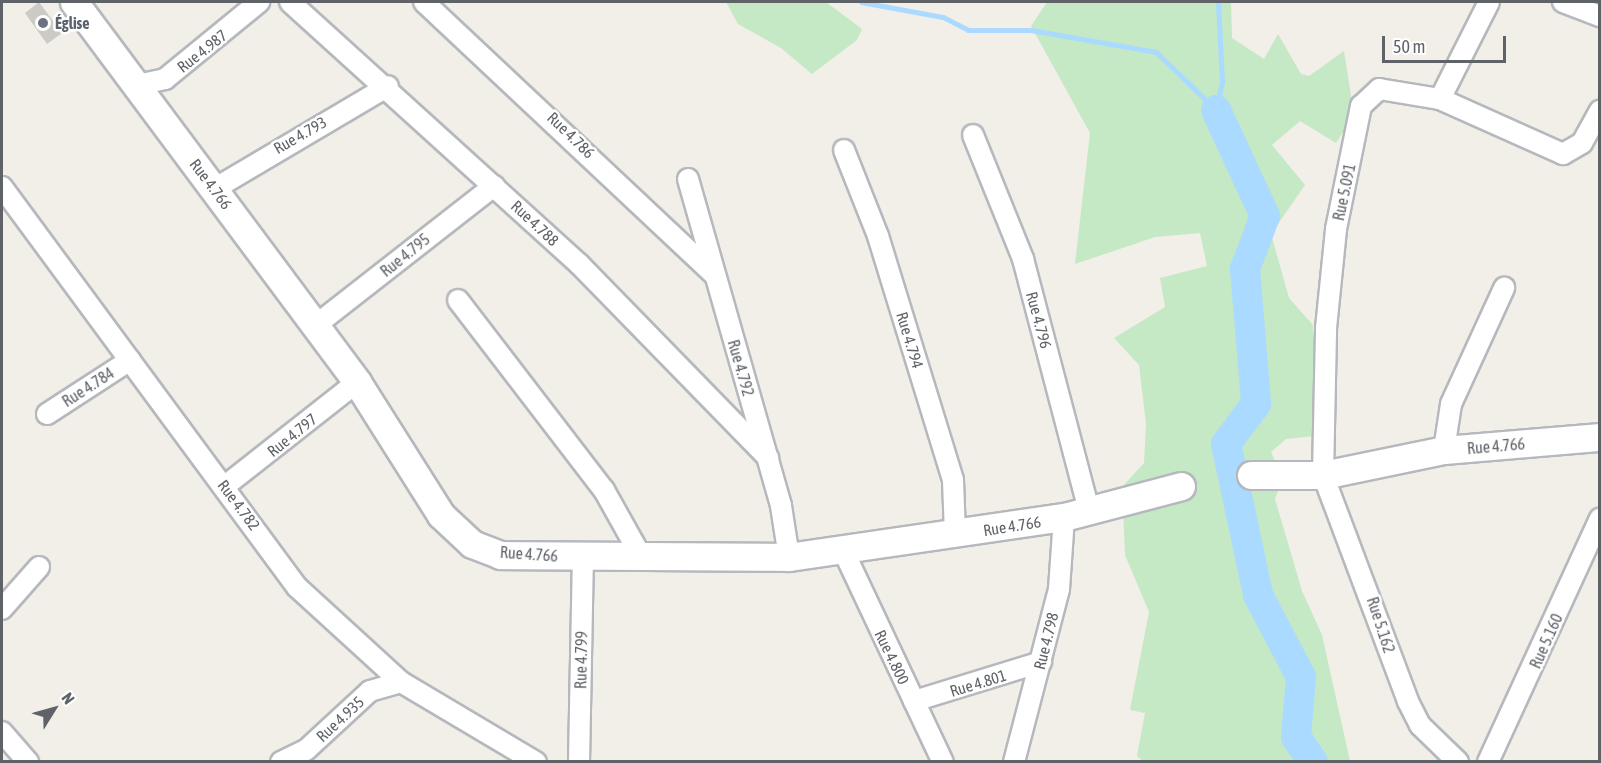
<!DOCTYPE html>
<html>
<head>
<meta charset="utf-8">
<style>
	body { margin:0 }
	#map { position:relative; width:1601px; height:763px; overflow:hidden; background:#f1efe8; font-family:"Asap Condensed",sans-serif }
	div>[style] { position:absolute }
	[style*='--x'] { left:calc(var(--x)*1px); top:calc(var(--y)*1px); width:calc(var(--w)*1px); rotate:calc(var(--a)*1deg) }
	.green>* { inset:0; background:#c5e8c5 }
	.stream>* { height:5px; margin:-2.5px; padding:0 2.5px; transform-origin:2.5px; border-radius:2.5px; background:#aadaff }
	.river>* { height:30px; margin:-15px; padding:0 15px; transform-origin:15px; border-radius:15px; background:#aadaff }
	.building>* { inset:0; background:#cccac5 }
	.roads { filter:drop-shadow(2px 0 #b5b8bc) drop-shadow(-2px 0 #b5b8bc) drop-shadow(0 2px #b5b8bc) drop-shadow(0 -2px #b5b8bc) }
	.street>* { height:20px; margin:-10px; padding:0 10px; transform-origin:10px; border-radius:10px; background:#fff }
	.secondary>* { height:27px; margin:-13.5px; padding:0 13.5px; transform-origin:13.5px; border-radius:13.5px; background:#fff }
	.dots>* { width:16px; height:16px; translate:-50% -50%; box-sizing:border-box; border:3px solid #fff; border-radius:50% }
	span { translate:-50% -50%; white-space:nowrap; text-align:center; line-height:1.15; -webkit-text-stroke:5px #fff; paint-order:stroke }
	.worship-label { font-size:16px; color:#5b616d; font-weight:700 }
	.left { translate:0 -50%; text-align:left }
	.street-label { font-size:16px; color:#5f6368 }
	.frame { position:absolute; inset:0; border:3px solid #5f6368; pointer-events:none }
	.north { position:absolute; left:24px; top:679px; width:60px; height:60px; -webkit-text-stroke:4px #fff; paint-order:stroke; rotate:53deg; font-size:16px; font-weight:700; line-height:24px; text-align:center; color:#5f6368 }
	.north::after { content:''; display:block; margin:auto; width:21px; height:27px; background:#5f6368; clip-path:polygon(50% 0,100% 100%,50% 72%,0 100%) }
	.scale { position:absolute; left:1382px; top:36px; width:124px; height:27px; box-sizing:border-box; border:3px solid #5f6368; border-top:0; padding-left:8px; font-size:18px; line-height:21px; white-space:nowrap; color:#5f6368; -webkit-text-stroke:4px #fff; paint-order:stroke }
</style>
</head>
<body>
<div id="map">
	<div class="green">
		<div style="clip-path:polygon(726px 2px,826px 2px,862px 29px,857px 40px,812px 74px,781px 48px,738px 24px)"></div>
		<div style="clip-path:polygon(1047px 2px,1231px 2px,1232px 38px,1264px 59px,1278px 34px,1301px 74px,1309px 76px,1344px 51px,1354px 115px,1336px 143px,1300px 121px,1272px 145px,1305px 185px,1271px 234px,1289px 298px,1313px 325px,1318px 387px,1314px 436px,1286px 439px,1271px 452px,1283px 479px,1275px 499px,1302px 591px,1322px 635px,1350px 761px,1144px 762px,1137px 756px,1145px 713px,1130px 710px,1149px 612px,1125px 555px,1122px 487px,1144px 463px,1146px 424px,1139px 365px,1114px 338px,1165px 307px,1160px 278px,1207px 266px,1200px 233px,1155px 237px,1075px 264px,1090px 133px,1031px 26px)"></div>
	</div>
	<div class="stream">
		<div style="--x:861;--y:2;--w:83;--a:10.4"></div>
		<div style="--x:943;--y:17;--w:28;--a:27"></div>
		<div style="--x:968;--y:30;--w:63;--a:0"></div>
		<div style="--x:1031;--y:30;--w:127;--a:10"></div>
		<div style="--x:1156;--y:52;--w:83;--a:44"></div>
		<div style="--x:1216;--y:110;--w:29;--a:-78"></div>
		<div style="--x:1222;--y:82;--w:80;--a:-92.9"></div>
	</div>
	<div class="river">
		<div style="--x:1216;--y:110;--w:117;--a:65.2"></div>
		<div style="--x:1265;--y:216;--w:57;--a:110.7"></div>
		<div style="--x:1245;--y:269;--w:135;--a:85.3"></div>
		<div style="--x:1256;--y:404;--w:50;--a:126.9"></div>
		<div style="--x:1226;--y:444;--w:154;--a:78"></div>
		<div style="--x:1258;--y:595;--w:93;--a:62.3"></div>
		<div style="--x:1301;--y:677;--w:60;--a:94.8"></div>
		<div style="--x:1296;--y:737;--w:30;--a:56"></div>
	</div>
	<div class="building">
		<div style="clip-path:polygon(39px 2px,62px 33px,47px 44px,25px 13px)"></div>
	</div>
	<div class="roads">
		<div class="street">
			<div style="--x:290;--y:2;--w:390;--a:42.2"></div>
			<div style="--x:579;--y:264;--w:271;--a:45.7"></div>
			<div style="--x:424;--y:2;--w:396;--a:43.2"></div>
			<div style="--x:1563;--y:2;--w:40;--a:21"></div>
			<div style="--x:137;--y:85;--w:29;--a:-12"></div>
			<div style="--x:165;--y:79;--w:122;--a:-39.3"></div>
			<div style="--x:1440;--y:99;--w:135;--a:24.1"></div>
			<div style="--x:1563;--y:154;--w:22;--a:-30"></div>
			<div style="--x:1582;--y:143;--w:37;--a:-61"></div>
			<div style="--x:973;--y:135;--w:134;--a:68"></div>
			<div style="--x:1023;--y:259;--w:260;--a:75.3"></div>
			<div style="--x:844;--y:150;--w:92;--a:68.4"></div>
			<div style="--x:878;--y:236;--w:255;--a:72.9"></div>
			<div style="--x:953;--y:480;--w:55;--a:87.9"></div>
			<div style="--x:688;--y:179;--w:340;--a:74.1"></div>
			<div style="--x:781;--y:506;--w:52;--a:81.1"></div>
			<div style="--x:2;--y:187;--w:497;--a:53.6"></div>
			<div style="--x:297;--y:587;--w:141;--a:42.4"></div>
			<div style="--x:401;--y:682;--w:157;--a:30.7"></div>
			<div style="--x:214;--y:189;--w:202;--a:-30.6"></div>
			<div style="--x:458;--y:300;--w:240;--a:52.5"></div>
			<div style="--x:604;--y:490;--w:78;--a:60.8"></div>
			<div style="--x:316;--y:325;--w:226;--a:-38"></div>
			<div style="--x:47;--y:414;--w:99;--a:-33"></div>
			<div style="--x:1444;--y:450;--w:47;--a:-81.3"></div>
			<div style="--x:1451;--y:404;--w:128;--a:-65.4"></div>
			<div style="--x:225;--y:486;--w:168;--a:-38.2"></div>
			<div style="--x:844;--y:552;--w:232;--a:64.8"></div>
			<div style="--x:2;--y:609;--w:56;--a:-48.6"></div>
			<div style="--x:914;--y:701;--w:133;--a:-17.1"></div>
			<div style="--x:2;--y:732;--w:40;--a:49"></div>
			<div style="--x:281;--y:762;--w:28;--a:-26"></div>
			<div style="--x:306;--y:750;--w:87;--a:-42.7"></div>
			<div style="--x:370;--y:691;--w:32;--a:-16"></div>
			<div style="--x:579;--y:762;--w:204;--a:-88.9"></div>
			<div style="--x:1014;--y:762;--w:179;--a:-75.4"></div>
			<div style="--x:1059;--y:589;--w:72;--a:-86"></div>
			<div style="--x:1458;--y:762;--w:53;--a:-135.8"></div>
			<div style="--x:1420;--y:725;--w:27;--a:-117"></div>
			<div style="--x:1408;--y:701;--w:241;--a:-110.6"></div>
			<div style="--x:1323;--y:475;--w:147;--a:-88.8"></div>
			<div style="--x:1326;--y:328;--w:100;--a:-84.2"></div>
			<div style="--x:1336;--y:229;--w:126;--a:-78.5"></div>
			<div style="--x:1361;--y:106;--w:25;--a:-43"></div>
			<div style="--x:1379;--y:89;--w:62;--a:9.3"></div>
			<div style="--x:1440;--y:99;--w:109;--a:-63.2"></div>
			<div style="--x:1488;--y:762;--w:268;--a:-65.3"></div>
		</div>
		<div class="secondary">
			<div style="--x:74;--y:2;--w:474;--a:53.3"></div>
			<div style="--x:357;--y:382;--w:157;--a:57.7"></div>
			<div style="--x:441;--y:515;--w:42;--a:43.1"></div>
			<div style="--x:472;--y:544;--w:30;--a:21"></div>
			<div style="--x:500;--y:555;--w:289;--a:0.4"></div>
			<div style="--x:789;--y:557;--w:278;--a:-8.3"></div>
			<div style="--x:1064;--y:517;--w:121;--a:-14.8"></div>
			<div style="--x:1251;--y:475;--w:72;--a:0"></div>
			<div style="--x:1323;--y:475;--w:124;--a:-11.7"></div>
			<div style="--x:1444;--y:450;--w:157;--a:-4.8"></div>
		</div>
	</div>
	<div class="dots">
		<div style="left:43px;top:23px;background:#6b7280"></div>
	</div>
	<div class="worship-label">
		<span class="left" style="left:55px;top:23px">Église</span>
	</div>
	<div class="street-label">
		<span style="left:202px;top:51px;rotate:-38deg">Rue 4.987</span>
		<span style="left:300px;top:135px;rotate:-30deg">Rue 4.793</span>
		<span style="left:571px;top:135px;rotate:44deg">Rue 4.786</span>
		<span style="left:211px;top:184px;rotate:53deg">Rue 4.766</span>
		<span style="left:1344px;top:192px;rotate:-78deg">Rue 5.091</span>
		<span style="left:535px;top:223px;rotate:43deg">Rue 4.788</span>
		<span style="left:405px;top:255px;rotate:-39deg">Rue 4.795</span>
		<span style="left:1039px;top:320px;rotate:75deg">Rue 4.796</span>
		<span style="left:910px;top:340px;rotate:73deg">Rue 4.794</span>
		<span style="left:741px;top:368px;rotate:74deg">Rue 4.792</span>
		<span style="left:88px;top:387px;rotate:-33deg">Rue 4.784</span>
		<span style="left:292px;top:435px;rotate:-39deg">Rue 4.797</span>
		<span style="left:1496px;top:446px;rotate:-5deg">Rue 4.766</span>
		<span style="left:239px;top:505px;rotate:53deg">Rue 4.782</span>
		<span style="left:1012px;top:526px;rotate:-9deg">Rue 4.766</span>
		<span style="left:529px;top:554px;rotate:4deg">Rue 4.766</span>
		<span style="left:1381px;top:625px;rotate:72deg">Rue 5.162</span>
		<span style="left:1046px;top:641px;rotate:-76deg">Rue 4.798</span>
		<span style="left:1546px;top:641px;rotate:-66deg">Rue 5.160</span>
		<span style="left:892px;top:657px;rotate:64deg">Rue 4.800</span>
		<span style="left:581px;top:660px;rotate:-89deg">Rue 4.799</span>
		<span style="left:978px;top:683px;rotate:-17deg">Rue 4.801</span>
		<span style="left:340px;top:719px;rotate:-43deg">Rue 4.935</span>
	</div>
	<div class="frame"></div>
	<div class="north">N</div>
	<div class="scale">50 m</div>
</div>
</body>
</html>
